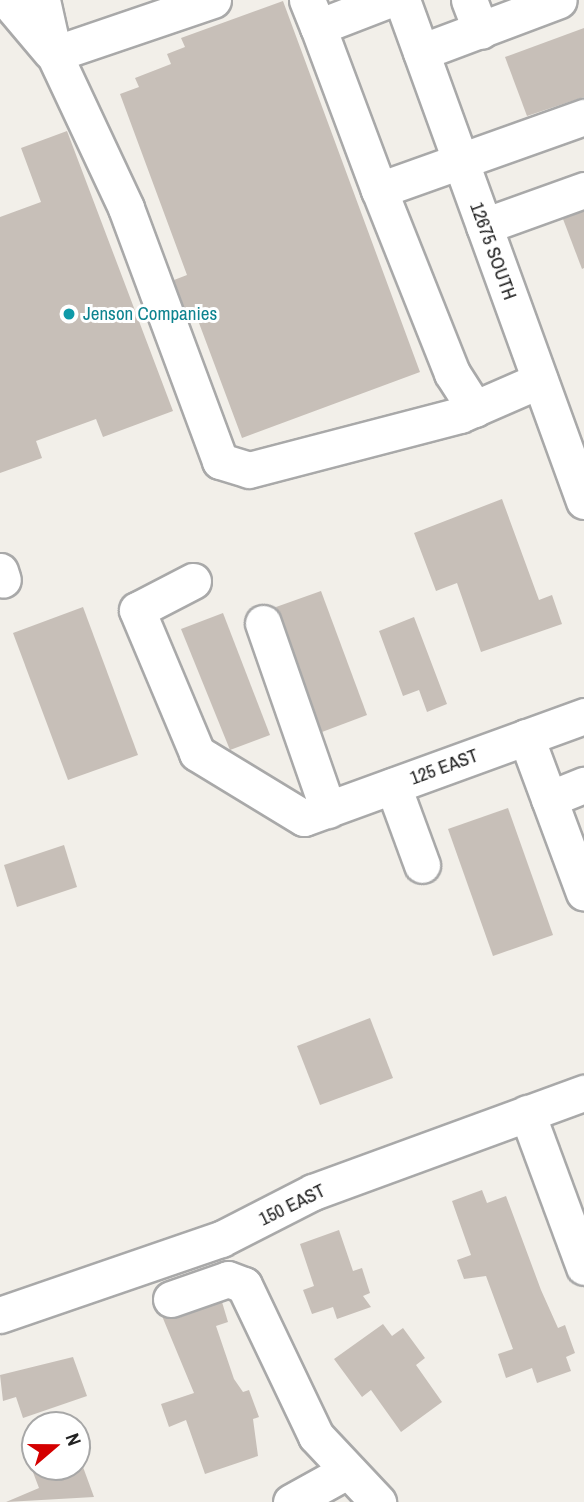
<!DOCTYPE html>
<html>
<head>
<meta charset="utf-8">
<style>
	body { margin:0 }
	#map { position:relative; width:584px; height:1502px; overflow:hidden; background:#f2efe9; font-family:"Archivo Narrow",sans-serif }
	div>[style] { position:absolute }
	[style*='--x'] { left:calc(var(--x)*1px); top:calc(var(--y)*1px); width:calc(var(--w)*1px); rotate:calc(var(--a)*1deg) }
	.building>* { inset:0; background:#c7bfb8 }
	.roads { filter:drop-shadow(2px 0 #a9a9a9) drop-shadow(-2px 0 #a9a9a9) drop-shadow(0 2px #a9a9a9) drop-shadow(0 -2px #a9a9a9) }
	.minor>* { height:35px; margin:-17.5px; padding:0 17.5px; transform-origin:17.5px; border-radius:17.5px; background:#fff }
	.dots>* { width:19px; height:19px; translate:-50% -50%; box-sizing:border-box; border:4px solid #fff; border-radius:50% }
	span { translate:-50% -50%; white-space:nowrap; text-align:center; line-height:1.15; -webkit-text-stroke:6px #fff; paint-order:stroke }
	.street-label { font-size:19px; color:#222 }
	.culture-label { font-size:19px; color:#0d838f }
	.left { translate:0 -50%; text-align:left }
	.north { position:absolute; left:21px; top:1411px; width:70px; height:70px; box-sizing:border-box; background:#fff; border:2px solid #a7a7a7; border-radius:50%; rotate:70deg; font-size:19px; font-weight:700; line-height:28px; text-align:center; color:#222 }
	.north::after { content:''; display:block; margin:auto; width:24px; height:32px; background:#d40000; clip-path:polygon(50% 0,100% 100%,50% 72%,0 100%) }
</style>
</head>
<body>
<div id="map">
	<div class="building">
		<div style="clip-path:polygon(283px 1px,420px 372px,242px 438px,196px 315px,188px 318px,174px 280px,187px 275px,120px 94px,139px 87px,135px 78px,171px 64px,167px 54px,185px 47px,181px 38px)"></div>
		<div style="clip-path:polygon(584px 28px,584px 97px,527px 116px,505px 57px)"></div>
		<div style="clip-path:polygon(67px 131px,173px 411px,103px 437px,96px 419px,36px 441px,42px 458px,0 473px,0 217px,41px 202px,21px 148px)"></div>
		<div style="clip-path:polygon(584px 211px,584px 268px,582px 269px,563px 219px)"></div>
		<div style="clip-path:polygon(502px 499px,539px 600px,552px 595px,562px 624px,481px 652px,457px 583px,436px 591px,414px 533px)"></div>
		<div style="clip-path:polygon(321px 591px,367px 715px,322px 732px,276px 607px)"></div>
		<div style="clip-path:polygon(83px 607px,138px 755px,68px 780px,13px 633px)"></div>
		<div style="clip-path:polygon(223px 613px,270px 735px,230px 750px,181px 629px)"></div>
		<div style="clip-path:polygon(414px 617px,447px 704px,427px 712px,419px 690px,403px 696px,379px 631px)"></div>
		<div style="clip-path:polygon(508px 808px,553px 935px,493px 956px,448px 829px)"></div>
		<div style="clip-path:polygon(64px 845px,77px 887px,17px 907px,4px 865px)"></div>
		<div style="clip-path:polygon(370px 1018px,393px 1078px,320px 1105px,297px 1046px)"></div>
		<div style="clip-path:polygon(482px 1190px,487px 1203px,506px 1196px,541px 1290px,558px 1328px,565px 1325px,575px 1353px,566px 1357px,571px 1371px,537px 1383px,532px 1368px,506px 1378px,498px 1354px,513px 1349px,486px 1276px,464px 1279px,457px 1260px,471px 1255px,452px 1201px)"></div>
		<div style="clip-path:polygon(339px 1230px,353px 1271px,362px 1268px,370px 1293px,363px 1296px,371px 1307px,337px 1319px,333px 1307px,312px 1314px,303px 1290px,314px 1286px,300px 1244px)"></div>
		<div style="clip-path:polygon(222px 1302px,228px 1322px,216px 1326px,234px 1379px,243px 1392px,249px 1390px,259px 1417px,253px 1419px,258px 1456px,205px 1474px,186px 1420px,169px 1427px,161px 1404px,194px 1393px,162px 1316px,178px 1318px)"></div>
		<div style="clip-path:polygon(383px 1324px,392px 1336px,403px 1328px,425px 1358px,416px 1365px,442px 1402px,401px 1432px,371px 1390px,362px 1397px,334px 1359px)"></div>
		<div style="clip-path:polygon(73px 1357px,87px 1396px,23px 1418px,16px 1397px,3px 1401px,0 1375px)"></div>
		<div style="clip-path:polygon(31px 1467px,83px 1467px,94px 1497px,6px 1502px,39px 1488px)"></div>
	</div>
	<div class="roads">
		<div class="minor">
			<div style="--x:7;--y:0;--w:68;--a:49.8"></div>
			<div style="--x:42;--y:0;--w:55;--a:77.5"></div>
			<div style="--x:54;--y:54;--w:170;--a:64.9"></div>
			<div style="--x:126;--y:208;--w:270;--a:69.6"></div>
			<div style="--x:220;--y:461;--w:30;--a:17"></div>
			<div style="--x:249;--y:470;--w:218;--a:-14.6"></div>
			<div style="--x:460;--y:415;--w:87;--a:-23.6"></div>
			<div style="--x:307;--y:0;--w:29;--a:68"></div>
			<div style="--x:402;--y:0;--w:533;--a:70.04"></div>
			<div style="--x:469;--y:0;--w:33;--a:69"></div>
			<div style="--x:421;--y:52;--w:147;--a:-20.6"></div>
			<div style="--x:54;--y:54;--w:168;--a:-18.8"></div>
			<div style="--x:379;--y:190;--w:174;--a:-110.5"></div>
			<div style="--x:318;--y:27;--w:75;--a:-21.1"></div>
			<div style="--x:484;--y:226;--w:106;--a:-19.8"></div>
			<div style="--x:475;--y:409;--w:43;--a:-122.6"></div>
			<div style="--x:452;--y:373;--w:197;--a:-111.7"></div>
			<div style="--x:379;--y:190;--w:218;--a:-19.6"></div>
			<div style="--x:0;--y:571;--w:9;--a:72"></div>
			<div style="--x:193;--y:581;--w:63;--a:152.6"></div>
			<div style="--x:137;--y:610;--w:155;--a:67.2"></div>
			<div style="--x:197;--y:753;--w:125;--a:31.3"></div>
			<div style="--x:304;--y:818;--w:298;--a:-20"></div>
			<div style="--x:263;--y:623;--w:198;--a:70.8"></div>
			<div style="--x:526;--y:737;--w:166;--a:69.6"></div>
			<div style="--x:393;--y:786;--w:84;--a:69.8"></div>
			<div style="--x:549;--y:799;--w:38;--a:-22"></div>
			<div style="--x:527;--y:1113;--w:164;--a:69.7"></div>
			<div style="--x:171;--y:1299;--w:60;--a:-19.3"></div>
			<div style="--x:228;--y:1279;--w:17;--a:21"></div>
			<div style="--x:244;--y:1285;--w:167;--a:64.5"></div>
			<div style="--x:316;--y:1436;--w:91;--a:46.8"></div>
			<div style="--x:0;--y:1315;--w:234;--a:-19"></div>
			<div style="--x:221;--y:1239;--w:103;--a:-27.1"></div>
			<div style="--x:313;--y:1192;--w:289;--a:-20.1"></div>
			<div style="--x:291;--y:1502;--w:64;--a:-29"></div>
		</div>
	</div>
	<div class="dots">
		<div style="left:69px;top:314px;background:#0f9aa8"></div>
	</div>
	<div class="street-label">
		<span style="left:493px;top:251px;rotate:70deg">12675 SOUTH</span>
		<span style="left:444px;top:767px;rotate:-20deg">125 EAST</span>
		<span style="left:292px;top:1205px;rotate:-26deg">150 EAST</span>
	</div>
	<div class="culture-label">
		<span class="left" style="left:83px;top:314px">Jenson Companies</span>
	</div>
	<div class="north">N</div>
</div>
</body>
</html>
